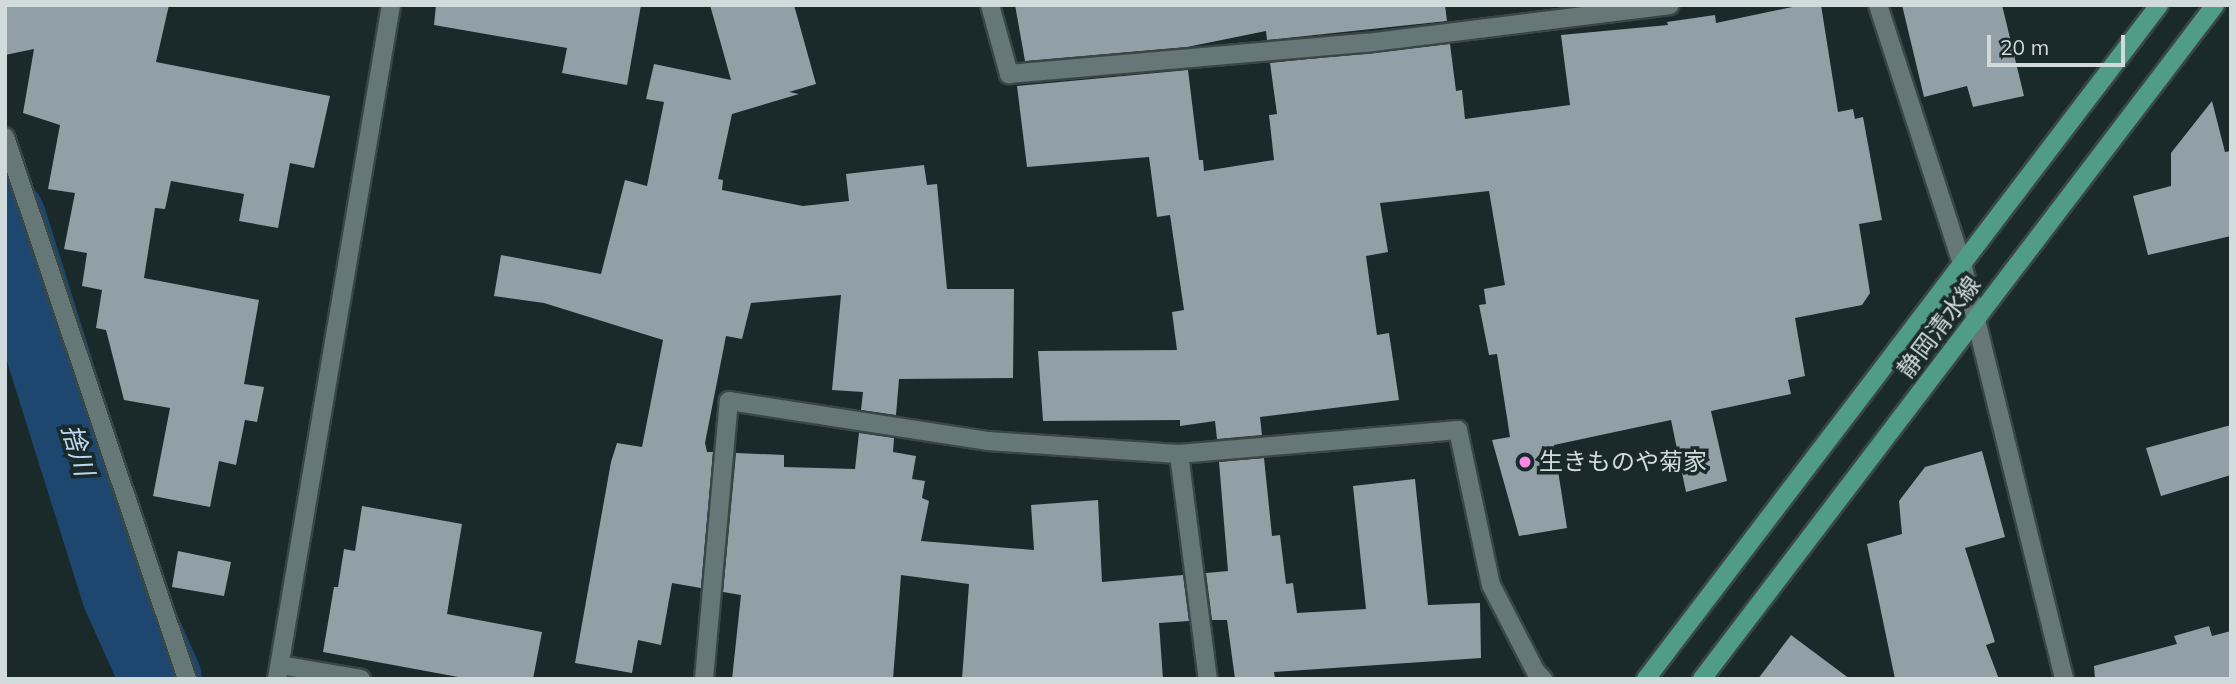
<!DOCTYPE html>
<html>
<head>
<meta charset="utf-8">
<style>
	body { margin:0 }
	#map { position:relative; width:2236px; height:684px; overflow:hidden; background:#1a2929; font-family:Mulish,"Noto Sans JP",sans-serif }
	div>[style] { position:absolute }
	[style*='--x'] { left:calc(var(--x)*1px); top:calc(var(--y)*1px); width:calc(var(--w)*1px); rotate:calc(var(--a)*1deg) }
	.river>* { height:82px; margin:-41px; padding:0 41px; transform-origin:41px; border-radius:41px; background:#1d476f }
	.building>* { inset:0; background:#90a0a6 }
	.roads { filter:drop-shadow(2px 0 #3a4646) drop-shadow(-2px 0 #3a4646) drop-shadow(0 2px #3a4646) drop-shadow(0 -2px #3a4646) }
	.minor>* { height:18px; margin:-9px; padding:0 9px; transform-origin:9px; border-radius:9px; background:#677 }
	.tertiary>* { height:18px; margin:-9px; padding:0 9px; transform-origin:9px; border-radius:9px; background:#677 }
	.primary>* { height:18px; margin:-9px; padding:0 9px; transform-origin:9px; border-radius:9px; background:#509c84 }
	.dots>* { width:19px; height:19px; translate:-50% -50%; box-sizing:border-box; border:4px solid #1a2929; border-radius:50% }
	span { translate:-50% -50%; white-space:nowrap; text-align:center; line-height:1.15; -webkit-text-stroke:7px #1a2929; paint-order:stroke }
	.street-label { font-size:24px; color:#d2dbdb }
	.poi-label { font-size:24px; color:#d2dbdb }
	.left { translate:0 -50%; text-align:left }
	.water-label { font-size:26px; color:#bed7f1; font-style:italic }
	.frame { position:absolute; inset:0; border:7px solid #d2dbdb; pointer-events:none }
	.scale { position:absolute; left:1987px; top:35px; width:138px; height:32px; box-sizing:border-box; border:4px solid #d2dbdb; border-top:0; padding-left:9px; font-size:21px; line-height:24px; white-space:nowrap; color:#d2dbdb; -webkit-text-stroke:5px #1a2929; paint-order:stroke }
</style>
</head>
<body>
<div id="map">
	<div class="river">
		<div style="--x:5;--y:218;--w:394;--a:72.6"></div>
		<div style="--x:123;--y:594;--w:93;--a:65.9"></div>
	</div>
	<div class="building">
		<div style="clip-path:polygon(5px 5px,169px 5px,156px 62px,330px 96px,314px 168px,290px 163px,278px 228px,239px 221px,244px 194px,171px 181px,165px 209px,155px 208px,144px 278px,259px 300px,244px 384px,264px 387px,257px 422px,245px 420px,236px 465px,219px 461px,210px 507px,153px 496px,170px 408px,124px 400px,106px 330px,96px 328px,102px 290px,82px 286px,87px 253px,64px 249px,75px 193px,48px 189px,60px 125px,23px 113px,34px 49px,5px 55px)"></div>
		<div style="clip-path:polygon(436px 5px,641px 5px,627px 85px,562px 73px,567px 48px,434px 25px)"></div>
		<div style="clip-path:polygon(710px 5px,794px 5px,816px 84px,789px 92px,799px 94px,732px 114px,718px 179px,723px 180px,722px 190px,803px 206px,849px 201px,846px 174px,924px 165px,927px 185px,937px 184px,947px 289px,1014px 289px,1013px 378px,899px 379px,896px 415px,861px 410px,863px 392px,832px 390px,841px 295px,751px 303px,742px 339px,726px 336px,705px 443px,707px 452px,713px 452px,701px 588px,672px 583px,661px 645px,638px 640px,632px 673px,575px 663px,611px 462px,617px 443px,642px 447px,663px 340px,544px 303px,494px 296px,501px 255px,601px 274px,625px 180px,647px 186px,664px 102px,646px 99px,654px 64px,731px 80px)"></div>
		<div style="clip-path:polygon(1015px 5px,1445px 5px,1447px 21px,1267px 40px,1266px 31px,1187px 47px,1025px 61px)"></div>
		<div style="clip-path:polygon(1802px 5px,1821px 5px,1838px 112px,1853px 109px,1855px 119px,1863px 117px,1882px 220px,1859px 224px,1870px 293px,1862px 305px,1795px 318px,1805px 376px,1788px 380px,1791px 394px,1711px 411px,1727px 481px,1686px 492px,1671px 420px,1554px 445px,1567px 528px,1519px 536px,1492px 440px,1510px 437px,1497px 354px,1489px 355px,1479px 305px,1486px 304px,1484px 289px,1505px 285px,1489px 191px,1380px 203px,1388px 252px,1366px 256px,1377px 335px,1389px 333px,1399px 400px,1260px 417px,1262px 435px,1217px 439px,1215px 421px,1180px 426px,1180px 420px,1043px 421px,1038px 351px,1177px 350px,1172px 312px,1184px 310px,1170px 215px,1157px 217px,1149px 157px,1027px 167px,1017px 86px,1188px 70px,1199px 160px,1203px 160px,1204px 171px,1274px 160px,1269px 115px,1277px 114px,1270px 63px,1450px 44px,1456px 91px,1462px 90px,1465px 119px,1570px 105px,1561px 35px,1668px 25px,1667px 22px,1715px 15px,1716px 23px)"></div>
		<div style="clip-path:polygon(1902px 5px,2002px 5px,2024px 96px,1973px 107px,1967px 86px,1924px 97px)"></div>
		<div style="clip-path:polygon(2212px 101px,2225px 152px,2231px 151px,2231px 236px,2148px 255px,2133px 196px,2171px 186px,2171px 153px)"></div>
		<div style="clip-path:polygon(2231px 425px,2231px 475px,2161px 496px,2146px 448px)"></div>
		<div style="clip-path:polygon(859px 433px,894px 438px,893px 452px,916px 456px,912px 479px,925px 481px,922px 498px,929px 501px,921px 541px,1034px 550px,1031px 505px,1098px 500px,1102px 582px,1183px 575px,1189px 621px,1159px 623px,1163px 679px,962px 679px,969px 584px,901px 575px,893px 679px,732px 679px,741px 595px,723px 592px,736px 453px,784px 455px,784px 467px,855px 469px)"></div>
		<div style="clip-path:polygon(1982px 451px,2005px 537px,1965px 548px,1995px 642px,1986px 645px,1999px 679px,1895px 679px,1867px 544px,1902px 534px,1899px 501px,1925px 467px)"></div>
		<div style="clip-path:polygon(1264px 458px,1272px 536px,1280px 535px,1286px 584px,1293px 583px,1297px 613px,1366px 609px,1353px 486px,1415px 479px,1428px 605px,1480px 603px,1481px 658px,1274px 672px,1275px 679px,1235px 679px,1227px 620px,1212px 620px,1206px 573px,1228px 571px,1219px 462px)"></div>
		<div style="clip-path:polygon(362px 506px,462px 524px,447px 614px,542px 632px,533px 679px,469px 679px,323px 652px,334px 587px,338px 587px,344px 549px,355px 551px)"></div>
		<div style="clip-path:polygon(178px 551px,231px 562px,224px 596px,172px 587px)"></div>
		<div style="clip-path:polygon(2209px 626px,2212px 636px,2231px 631px,2231px 679px,2095px 679px,2094px 666px,2177px 644px,2174px 636px)"></div>
		<div style="clip-path:polygon(1791px 635px,1850px 679px,1758px 679px)"></div>
	</div>
	<div class="roads">
		<div class="minor">
			<div style="--x:990;--y:5;--w:72;--a:74.6"></div>
			<div style="--x:1009;--y:74;--w:358;--a:-5"></div>
			<div style="--x:1366;--y:43;--w:306;--a:-7.1"></div>
			<div style="--x:1878;--y:5;--w:275;--a:72"></div>
			<div style="--x:1963;--y:267;--w:424;--a:76.2"></div>
			<div style="--x:5;--y:137;--w:572;--a:71.44"></div>
			<div style="--x:1179;--y:454;--w:227;--a:82.7"></div>
			<div style="--x:280;--y:665;--w:82;--a:9.8"></div>
			<div style="--x:704;--y:679;--w:279;--a:-84.9"></div>
			<div style="--x:729;--y:401;--w:262;--a:8.8"></div>
			<div style="--x:988;--y:441;--w:191;--a:3.9"></div>
			<div style="--x:1179;--y:454;--w:280;--a:-4.9"></div>
			<div style="--x:1458;--y:430;--w:158;--a:78"></div>
			<div style="--x:1491;--y:585;--w:98;--a:62.7"></div>
			<div style="--x:1536;--y:672;--w:10;--a:45"></div>
		</div>
		<div class="tertiary">
			<div style="--x:277;--y:679;--w:684;--a:-80.4"></div>
		</div>
		<div class="primary">
			<div style="--x:1646;--y:679;--w:847;--a:-52.72"></div>
			<div style="--x:1702;--y:679;--w:847;--a:-52.72"></div>
		</div>
	</div>
	<div class="dots">
		<div style="left:1525px;top:462px;background:#fa87e7"></div>
	</div>
	<div class="street-label">
		<span style="left:1939px;top:327px;rotate:-53deg">静岡清水線</span>
	</div>
	<div class="poi-label">
		<span class="left" style="left:1539px;top:462px">生きものや菊家</span>
	</div>
	<div class="water-label">
		<span style="left:78px;top:450px;rotate:73deg">捨川</span>
	</div>
	<div class="frame"></div>
	<div class="scale">20 m</div>
</div>
</body>
</html>
